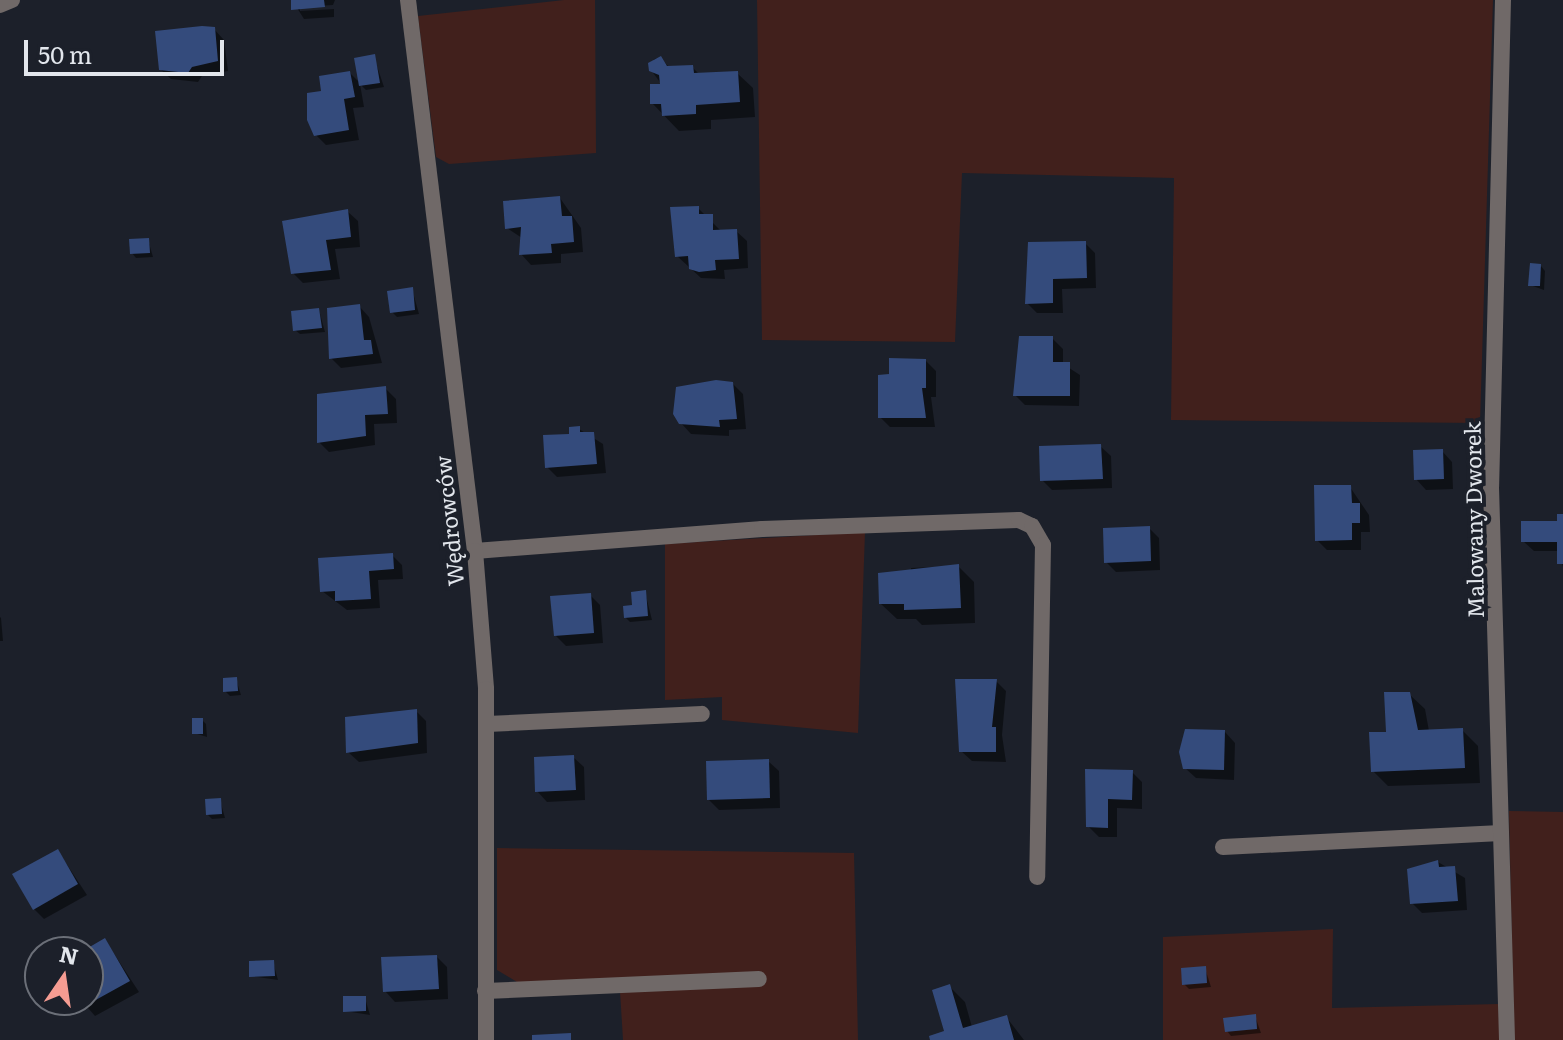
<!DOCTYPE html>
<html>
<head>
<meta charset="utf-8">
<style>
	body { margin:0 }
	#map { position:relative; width:1563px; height:1040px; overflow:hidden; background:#1c202a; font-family:Literata,serif }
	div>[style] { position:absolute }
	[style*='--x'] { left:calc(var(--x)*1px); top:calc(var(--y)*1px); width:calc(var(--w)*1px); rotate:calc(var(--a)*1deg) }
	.green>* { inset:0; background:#41201c }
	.shadow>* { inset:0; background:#0007 }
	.building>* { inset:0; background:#344b7c }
	.service>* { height:16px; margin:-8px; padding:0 8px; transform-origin:8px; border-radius:8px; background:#706968 }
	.minor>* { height:16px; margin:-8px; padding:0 8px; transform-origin:8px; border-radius:8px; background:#706968 }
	span { translate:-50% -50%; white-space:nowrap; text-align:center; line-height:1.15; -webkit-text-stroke:8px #1c202a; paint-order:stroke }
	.street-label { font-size:22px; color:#e2e6ec }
	.north { position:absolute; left:24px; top:936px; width:80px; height:80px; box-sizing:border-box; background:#1c202a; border:2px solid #6b6f78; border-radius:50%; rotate:13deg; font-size:22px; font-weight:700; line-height:32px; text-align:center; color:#e2e6ec }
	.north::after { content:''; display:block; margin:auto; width:28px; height:36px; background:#f59c92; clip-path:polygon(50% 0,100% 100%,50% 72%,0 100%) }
	.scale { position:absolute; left:24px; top:40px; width:200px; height:36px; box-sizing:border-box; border:4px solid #e2e6ec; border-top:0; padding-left:10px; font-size:24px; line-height:28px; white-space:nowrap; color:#e2e6ec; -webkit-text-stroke:6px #1c202a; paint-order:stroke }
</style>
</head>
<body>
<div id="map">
	<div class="green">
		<div style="clip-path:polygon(564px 0,595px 0,596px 153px,449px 164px,436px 157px,418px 16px)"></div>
		<div style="clip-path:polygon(757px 0,1493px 0,1480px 423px,1171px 420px,1174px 178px,962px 173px,955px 342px,762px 340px)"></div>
		<div style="clip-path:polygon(865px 532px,858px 733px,722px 720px,722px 697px,665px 700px,665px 544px)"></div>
		<div style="clip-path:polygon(1509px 811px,1563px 812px,1563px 1040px,1514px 1040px)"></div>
		<div style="clip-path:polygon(497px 848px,854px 853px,858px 1040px,623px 1040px,620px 991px,517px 982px,497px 970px)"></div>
		<div style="clip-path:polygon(1333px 929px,1332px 1008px,1499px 1004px,1500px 1040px,1163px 1040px,1163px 937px)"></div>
	</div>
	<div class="shadow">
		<div style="clip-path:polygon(292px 0,335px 0,333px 5px,300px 7px,300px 11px,334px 9px,334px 17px,304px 19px)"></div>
		<div style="clip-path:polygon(214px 29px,224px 40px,228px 71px,202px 76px,198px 82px,171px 79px,160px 69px)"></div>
		<div style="clip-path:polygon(374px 57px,384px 87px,366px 90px,360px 84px,364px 107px,353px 108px,359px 140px,326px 145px,316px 135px,350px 73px,361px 84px)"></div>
		<div style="clip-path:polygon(660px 58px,670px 68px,692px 67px,700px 75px,737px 73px,753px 88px,755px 117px,711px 120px,711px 129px,679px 131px,652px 103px,662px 85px,651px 70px,654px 59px)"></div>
		<div style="clip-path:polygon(560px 198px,581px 228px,583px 252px,561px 254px,561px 263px,531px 265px,521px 254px,522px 238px,507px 228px)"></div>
		<div style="clip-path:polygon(698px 208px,722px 232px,736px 231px,747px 241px,748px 268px,724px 270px,725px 279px,701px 278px,677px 256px)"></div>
		<div style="clip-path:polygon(347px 211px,358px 221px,360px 247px,335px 249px,340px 279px,303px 283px,293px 273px)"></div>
		<div style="clip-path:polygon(148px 240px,153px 257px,136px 258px,132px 253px)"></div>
		<div style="clip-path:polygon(1085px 243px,1095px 253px,1096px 288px,1062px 289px,1063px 313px,1037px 313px,1027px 303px)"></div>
		<div style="clip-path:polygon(1541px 266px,1545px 271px,1544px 290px,1530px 285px)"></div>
		<div style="clip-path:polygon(412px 289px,419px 314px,397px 317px,392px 312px)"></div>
		<div style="clip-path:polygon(359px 306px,369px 317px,382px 363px,341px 368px,331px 358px)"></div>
		<div style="clip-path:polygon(319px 310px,325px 332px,300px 334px,295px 330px)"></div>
		<div style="clip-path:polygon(1052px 338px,1063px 349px,1063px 364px,1080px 375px,1079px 406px,1025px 405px,1015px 395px)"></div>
		<div style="clip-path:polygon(926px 361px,936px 371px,936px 397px,931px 397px,935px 427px,890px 427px,880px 417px,891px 376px)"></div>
		<div style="clip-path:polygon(733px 384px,743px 394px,746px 429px,729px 430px,729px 436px,691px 434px,681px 423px)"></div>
		<div style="clip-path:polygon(385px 388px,396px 399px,397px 423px,374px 424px,375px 445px,329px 452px,319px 442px)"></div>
		<div style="clip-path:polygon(579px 429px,603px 444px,606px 473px,557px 477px,547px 467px)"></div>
		<div style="clip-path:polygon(1100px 446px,1111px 456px,1112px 488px,1052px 490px,1042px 480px)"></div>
		<div style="clip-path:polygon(1442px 451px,1452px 462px,1453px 489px,1426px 490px,1416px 479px)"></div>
		<div style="clip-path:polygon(1350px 487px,1369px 515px,1370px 532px,1361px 532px,1361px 550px,1327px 550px,1317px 540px)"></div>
		<div style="clip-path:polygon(1563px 516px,1563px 567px,1559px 551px,1534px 551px,1523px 541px,1559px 523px)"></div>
		<div style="clip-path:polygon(1149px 528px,1159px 538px,1160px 570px,1116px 572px,1106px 562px)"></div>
		<div style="clip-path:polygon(392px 555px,402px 565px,403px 579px,378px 580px,380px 608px,347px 610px,322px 591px)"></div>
		<div style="clip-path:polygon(958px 566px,974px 582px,975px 623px,922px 625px,916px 619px,897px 619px,881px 604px,911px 574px,911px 568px)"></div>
		<div style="clip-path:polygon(645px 592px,652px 620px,630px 622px,626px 618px)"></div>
		<div style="clip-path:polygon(590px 595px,600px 605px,603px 643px,566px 646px,556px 636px)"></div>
		<div style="clip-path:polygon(0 617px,1px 618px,3px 641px,0 641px)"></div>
		<div style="clip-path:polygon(236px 679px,241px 695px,230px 696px,225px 691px)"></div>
		<div style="clip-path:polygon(996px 681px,1006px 691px,1002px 735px,1006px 762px,972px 761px,961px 751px)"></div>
		<div style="clip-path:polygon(1409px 694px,1425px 709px,1429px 731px,1462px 730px,1478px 746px,1480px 783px,1388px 786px,1373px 771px)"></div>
		<div style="clip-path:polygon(416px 711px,426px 721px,427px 753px,359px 762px,348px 752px)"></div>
		<div style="clip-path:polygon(202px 720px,206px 724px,207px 737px,194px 733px)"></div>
		<div style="clip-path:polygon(1225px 732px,1235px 743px,1234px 780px,1196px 778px,1185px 768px)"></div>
		<div style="clip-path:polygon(573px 757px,584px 767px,585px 800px,547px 802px,537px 791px)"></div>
		<div style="clip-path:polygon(768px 761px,779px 771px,780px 808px,719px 810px,709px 800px)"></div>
		<div style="clip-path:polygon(1087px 772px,1132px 772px,1142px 782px,1142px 809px,1117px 808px,1117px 837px,1099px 837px,1088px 826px)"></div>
		<div style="clip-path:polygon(220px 800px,225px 818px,212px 819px,208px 815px)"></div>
		<div style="clip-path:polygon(58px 851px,87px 895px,44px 919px,34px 909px)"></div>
		<div style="clip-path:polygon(1438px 862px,1465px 878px,1467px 910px,1422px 913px,1412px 903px)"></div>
		<div style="clip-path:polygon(105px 940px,139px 992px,95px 1016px,81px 1000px,88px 1000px,85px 952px)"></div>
		<div style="clip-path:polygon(437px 957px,447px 967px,448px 999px,395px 1002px,385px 991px)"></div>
		<div style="clip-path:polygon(273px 962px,278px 980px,251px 976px)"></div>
		<div style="clip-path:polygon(1205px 968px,1211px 987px,1189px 989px,1184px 984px)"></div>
		<div style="clip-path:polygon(950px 987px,965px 1002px,972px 1027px,1007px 1018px,1024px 1040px,932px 1040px,946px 1033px)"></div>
		<div style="clip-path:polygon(365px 998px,370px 1015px,345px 1011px)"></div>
		<div style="clip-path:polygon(1255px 1016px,1261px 1033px,1231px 1036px,1227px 1031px)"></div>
	</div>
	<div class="building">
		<div style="clip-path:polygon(291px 0,324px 0,325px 7px,291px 10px)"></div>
		<div style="clip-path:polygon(202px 26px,215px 27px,218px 61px,192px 67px,188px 73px,159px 70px,155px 31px)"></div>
		<div style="clip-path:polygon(375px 54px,380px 83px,359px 86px,354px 58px)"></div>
		<div style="clip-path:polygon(661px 56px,667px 66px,693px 65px,694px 73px,738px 71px,740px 102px,696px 105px,696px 114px,662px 116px,661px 104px,650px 104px,650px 84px,660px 84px,659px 75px,649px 71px,648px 63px)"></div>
		<div style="clip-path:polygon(350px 71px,355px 97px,344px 99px,349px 130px,314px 136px,307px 120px,307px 93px,321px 91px,319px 76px)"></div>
		<div style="clip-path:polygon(560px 196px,562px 216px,572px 216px,574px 242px,551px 244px,552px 253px,519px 255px,521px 227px,505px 229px,503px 201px)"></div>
		<div style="clip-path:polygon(699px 206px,699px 214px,713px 214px,713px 230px,737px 229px,739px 259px,715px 260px,716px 270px,699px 272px,689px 269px,688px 256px,675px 257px,670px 207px)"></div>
		<div style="clip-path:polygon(348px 209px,351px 237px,326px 240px,331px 270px,291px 274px,282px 221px)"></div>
		<div style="clip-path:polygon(149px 238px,150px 253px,130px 254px,129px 239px)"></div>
		<div style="clip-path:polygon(1086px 241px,1087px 278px,1053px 279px,1053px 303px,1025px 304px,1028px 242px)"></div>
		<div style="clip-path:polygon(1530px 263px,1541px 264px,1540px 286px,1528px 286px)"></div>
		<div style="clip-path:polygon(413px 287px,415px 310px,390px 313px,387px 291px)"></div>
		<div style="clip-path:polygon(360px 304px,364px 340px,371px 340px,373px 354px,329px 359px,327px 308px)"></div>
		<div style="clip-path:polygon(319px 308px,322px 328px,293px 331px,291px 311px)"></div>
		<div style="clip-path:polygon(1019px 336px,1053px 336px,1053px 362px,1070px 362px,1070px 396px,1013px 396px)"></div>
		<div style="clip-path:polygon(889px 358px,926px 359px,926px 388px,922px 388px,926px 418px,878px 418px,878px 375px,889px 374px)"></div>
		<div style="clip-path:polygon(716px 380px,733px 382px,737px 419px,719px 420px,720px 427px,679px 424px,673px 414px,676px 387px)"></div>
		<div style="clip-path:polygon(386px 386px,388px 414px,365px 415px,366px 436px,317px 443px,317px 394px)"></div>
		<div style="clip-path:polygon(580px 426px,580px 432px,594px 432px,597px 464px,545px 468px,543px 435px,569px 434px,569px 427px)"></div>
		<div style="clip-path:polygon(1101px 444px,1103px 479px,1040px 481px,1039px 446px)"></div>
		<div style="clip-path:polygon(1443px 449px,1444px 479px,1414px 480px,1413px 450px)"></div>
		<div style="clip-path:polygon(1314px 485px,1351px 485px,1352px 503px,1360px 503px,1360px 523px,1352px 523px,1352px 540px,1315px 541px)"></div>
		<div style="clip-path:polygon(1557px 514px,1563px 514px,1563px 564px,1557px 564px,1557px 542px,1521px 542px,1521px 521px,1557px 521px)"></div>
		<div style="clip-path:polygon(1150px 526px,1151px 561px,1104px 563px,1103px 528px)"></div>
		<div style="clip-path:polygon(393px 553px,394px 569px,369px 571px,371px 599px,335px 601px,335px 591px,320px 592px,318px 558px)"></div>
		<div style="clip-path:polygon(959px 564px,961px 608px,904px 610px,904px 604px,879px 604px,878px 573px)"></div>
		<div style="clip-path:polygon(646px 590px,648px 616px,624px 618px,623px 606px,632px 605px,631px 592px)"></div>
		<div style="clip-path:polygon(591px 593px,594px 633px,554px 636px,550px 596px)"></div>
		<div style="clip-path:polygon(237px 677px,238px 691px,223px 692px,223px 678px)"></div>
		<div style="clip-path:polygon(955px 679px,997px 679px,992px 727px,996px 727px,996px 752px,959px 752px)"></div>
		<div style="clip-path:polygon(1384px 692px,1410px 692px,1418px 730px,1463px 728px,1465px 768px,1371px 772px,1369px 732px,1386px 732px)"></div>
		<div style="clip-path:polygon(417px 709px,418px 743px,346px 753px,345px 717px)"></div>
		<div style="clip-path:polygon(192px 718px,203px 718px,203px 734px,192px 734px)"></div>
		<div style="clip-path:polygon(1185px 729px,1225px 730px,1224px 770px,1183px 769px,1179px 752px)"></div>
		<div style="clip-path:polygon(574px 755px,576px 790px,535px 792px,534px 757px)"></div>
		<div style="clip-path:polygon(769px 759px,770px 798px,707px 800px,706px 761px)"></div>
		<div style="clip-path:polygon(1085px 769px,1133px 770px,1132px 800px,1108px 799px,1108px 828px,1086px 827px)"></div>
		<div style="clip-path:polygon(221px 798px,222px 814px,206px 815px,205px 799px)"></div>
		<div style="clip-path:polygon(58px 849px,78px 884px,33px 910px,12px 874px)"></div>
		<div style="clip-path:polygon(1438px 860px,1439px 867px,1455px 866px,1458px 901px,1410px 904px,1407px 869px)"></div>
		<div style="clip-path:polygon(105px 938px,130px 981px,83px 1007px,79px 1000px,88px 1000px,88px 952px,81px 952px)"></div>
		<div style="clip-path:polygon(437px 955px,439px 989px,383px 992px,381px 957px)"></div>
		<div style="clip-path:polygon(274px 960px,275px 976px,249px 977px,249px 961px)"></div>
		<div style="clip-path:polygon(1206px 966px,1207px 983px,1182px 985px,1181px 968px)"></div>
		<div style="clip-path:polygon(950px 984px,963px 1028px,1007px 1015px,1014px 1040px,930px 1040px,929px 1036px,944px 1031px,932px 990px)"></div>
		<div style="clip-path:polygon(343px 996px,366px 996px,366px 1011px,343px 1012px)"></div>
		<div style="clip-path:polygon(1256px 1014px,1257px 1029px,1225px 1032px,1223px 1018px)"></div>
		<div style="clip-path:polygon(571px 1033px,571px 1040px,532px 1040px,532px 1035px)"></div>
	</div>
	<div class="service">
		<div style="--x:0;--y:5;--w:13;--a:-23"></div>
		<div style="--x:475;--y:551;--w:288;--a:-4.4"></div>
		<div style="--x:762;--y:529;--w:257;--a:-2"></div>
		<div style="--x:1019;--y:520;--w:14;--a:25"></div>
		<div style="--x:1032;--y:526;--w:22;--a:60"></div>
		<div style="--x:1043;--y:545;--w:332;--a:91"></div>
		<div style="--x:487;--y:724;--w:215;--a:-2.7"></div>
		<div style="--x:1223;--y:847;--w:278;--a:-2.9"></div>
		<div style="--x:485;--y:991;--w:274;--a:-2.5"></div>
	</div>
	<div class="minor">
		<div style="--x:408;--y:0;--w:555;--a:83.07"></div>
		<div style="--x:475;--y:551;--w:138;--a:85.4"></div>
		<div style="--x:486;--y:689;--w:351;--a:90"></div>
		<div style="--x:1503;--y:0;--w:487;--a:91.4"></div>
		<div style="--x:1491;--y:487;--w:553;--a:88.34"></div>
	</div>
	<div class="street-label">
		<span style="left:1473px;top:520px;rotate:-91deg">Malowany Dworek</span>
		<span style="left:448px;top:521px;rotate:-96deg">Wędrowców</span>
	</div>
	<div class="north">N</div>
	<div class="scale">50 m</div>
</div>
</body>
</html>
